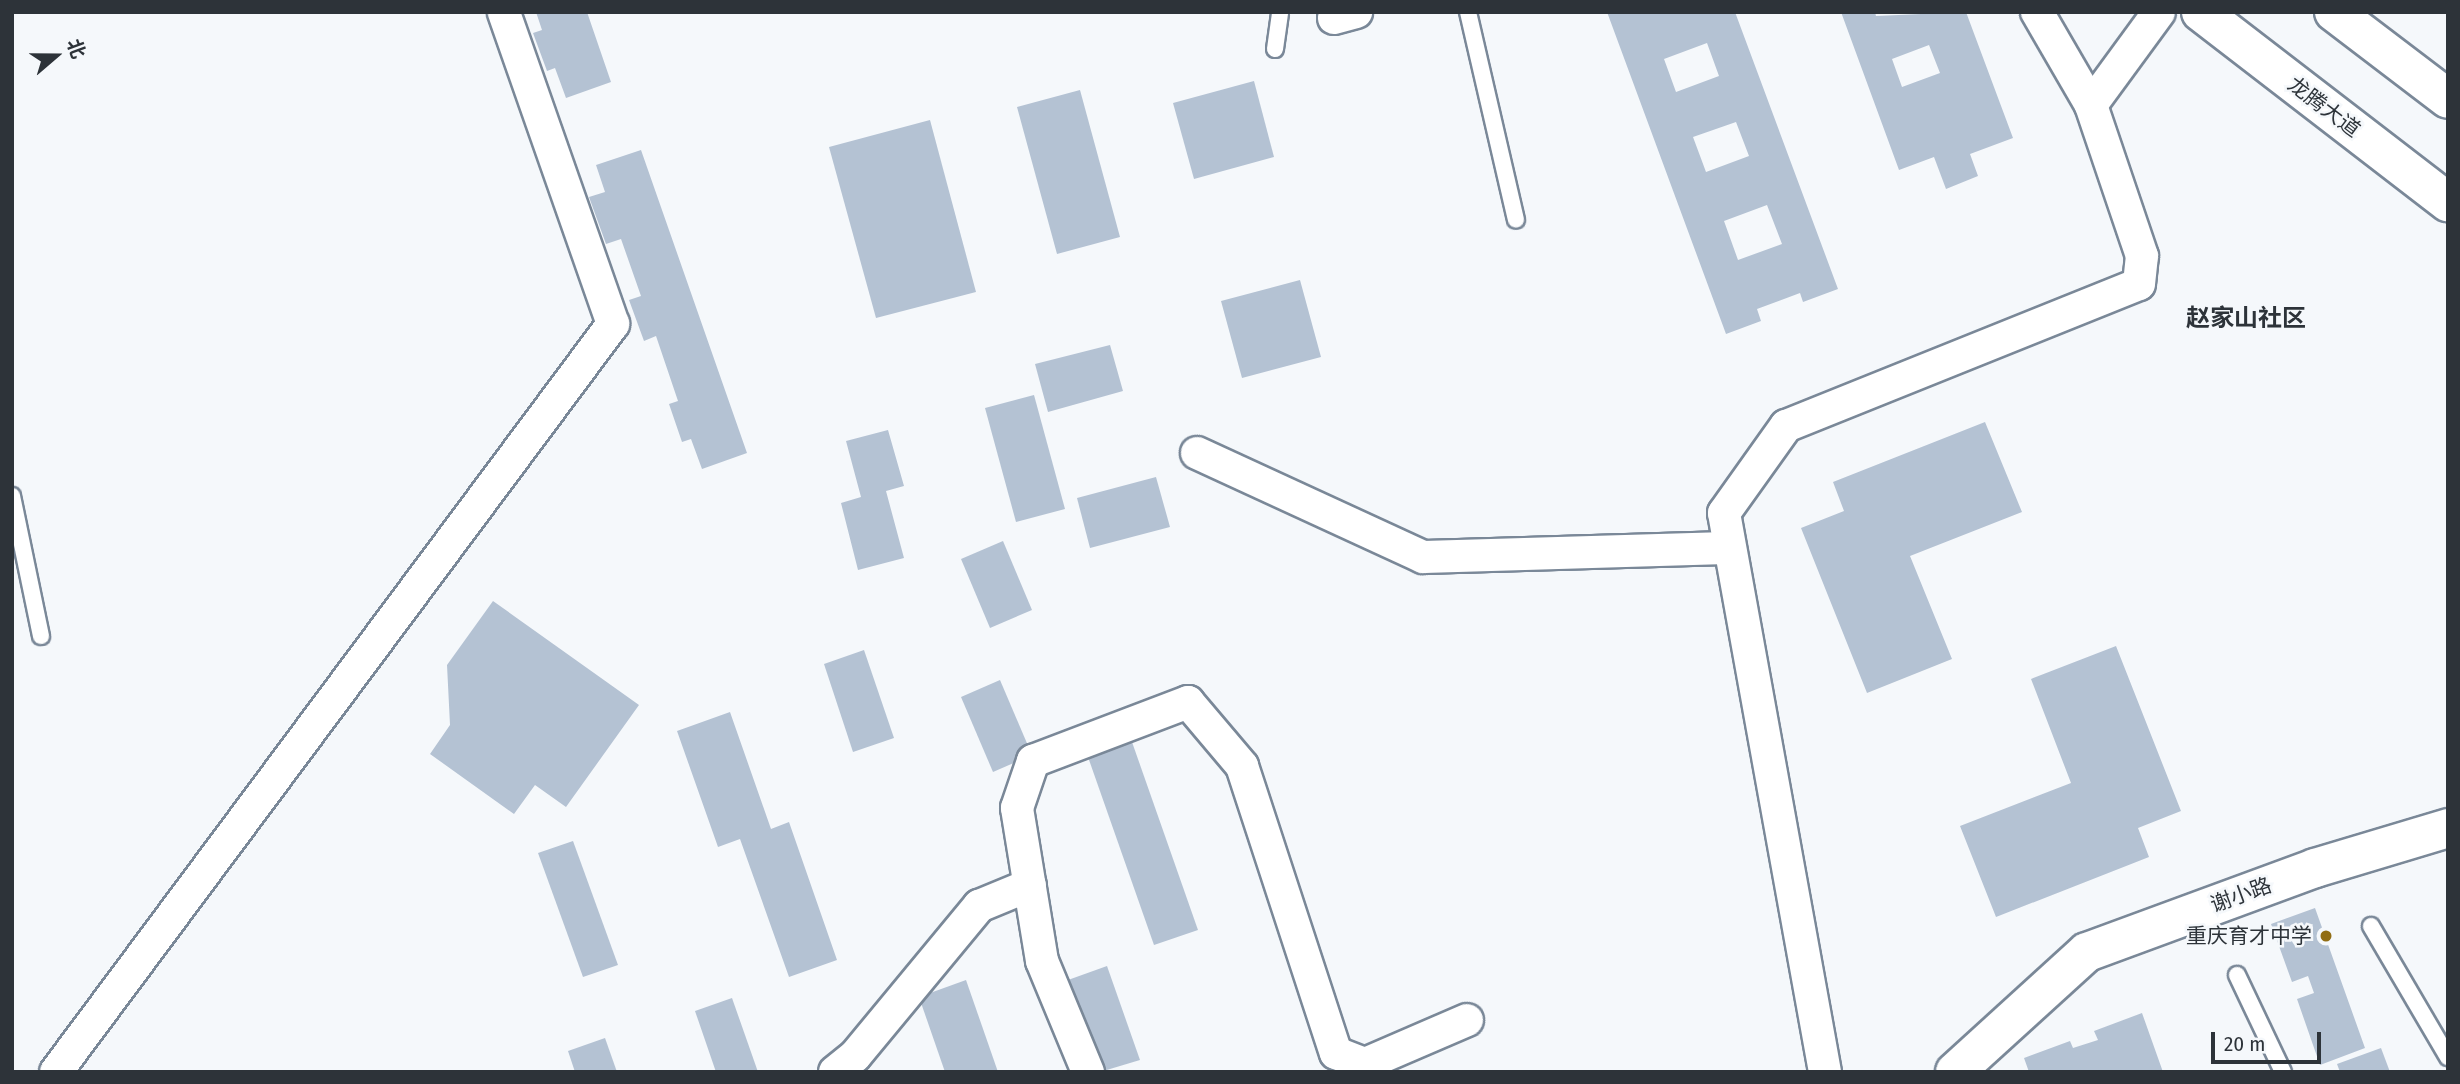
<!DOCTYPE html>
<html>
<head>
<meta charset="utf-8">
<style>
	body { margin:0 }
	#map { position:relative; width:2460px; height:1084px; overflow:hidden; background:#f5f8fb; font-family:"Fira Sans Condensed","Noto Sans SC",sans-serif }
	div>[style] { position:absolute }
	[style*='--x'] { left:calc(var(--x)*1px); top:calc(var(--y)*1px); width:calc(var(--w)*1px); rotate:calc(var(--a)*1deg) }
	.building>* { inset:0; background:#b4c2d3 }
	.roads { filter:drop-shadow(2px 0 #7a8898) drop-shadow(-2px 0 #7a8898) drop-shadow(0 2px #7a8898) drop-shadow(0 -2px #7a8898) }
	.service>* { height:16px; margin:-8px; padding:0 8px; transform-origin:8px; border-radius:8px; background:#fff }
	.minor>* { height:32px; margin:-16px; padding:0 16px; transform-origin:16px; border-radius:16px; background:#fff }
	.tertiary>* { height:38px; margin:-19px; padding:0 19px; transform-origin:19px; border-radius:19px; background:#fff }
	.trunk>* { height:38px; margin:-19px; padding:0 19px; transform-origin:19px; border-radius:19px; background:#fff }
	.dots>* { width:19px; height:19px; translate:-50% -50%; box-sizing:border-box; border:4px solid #f5f8fb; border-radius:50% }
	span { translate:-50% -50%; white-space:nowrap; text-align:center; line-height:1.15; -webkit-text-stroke:5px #f5f8fb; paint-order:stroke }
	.street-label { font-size:21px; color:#2d3339 }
	.poi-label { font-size:21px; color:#2d3339 }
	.right { translate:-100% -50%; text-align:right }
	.quarter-label { font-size:24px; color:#2d3339; font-weight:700 }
	.frame { position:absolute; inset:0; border:14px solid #2d3339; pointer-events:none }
	.north { position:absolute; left:21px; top:21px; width:70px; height:70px; -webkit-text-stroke:5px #f5f8fb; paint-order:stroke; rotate:70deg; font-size:19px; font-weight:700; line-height:28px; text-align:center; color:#2d3339 }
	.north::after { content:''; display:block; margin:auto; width:24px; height:32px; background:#2d3339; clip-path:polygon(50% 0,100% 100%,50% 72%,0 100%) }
	.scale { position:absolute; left:2211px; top:1032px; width:110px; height:32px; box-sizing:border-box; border:4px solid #2d3339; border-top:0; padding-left:9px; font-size:21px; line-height:24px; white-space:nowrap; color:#2d3339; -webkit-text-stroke:5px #f5f8fb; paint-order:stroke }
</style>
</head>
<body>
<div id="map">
	<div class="building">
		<div style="clip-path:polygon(536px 12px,587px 12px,611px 82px,566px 98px,555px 68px,547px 71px,533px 33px,542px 30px)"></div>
		<div style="clip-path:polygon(evenodd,1607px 12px,1735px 12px,1838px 289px,1803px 302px,1800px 293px,1757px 309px,1761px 321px,1726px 334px,1607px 12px,1707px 43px,1719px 76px,1676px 92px,1664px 59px,1707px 43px,1607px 12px,1736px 122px,1749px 156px,1706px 172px,1693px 137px,1736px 122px,1607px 12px,1767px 205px,1782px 244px,1738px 260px,1724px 221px,1767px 205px)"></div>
		<div style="clip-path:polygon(evenodd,1841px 12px,1875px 12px,1876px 16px,1966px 12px,2013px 138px,1970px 154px,1978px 176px,1946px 189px,1934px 157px,1899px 170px,1841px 12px,1929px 45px,1940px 73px,1902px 87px,1892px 59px,1929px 45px)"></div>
		<div style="clip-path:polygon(1254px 81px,1274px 157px,1194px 179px,1173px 103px)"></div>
		<div style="clip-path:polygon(1080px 90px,1120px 237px,1057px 254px,1017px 107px)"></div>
		<div style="clip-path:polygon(930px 120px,976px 292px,876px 318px,829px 147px)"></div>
		<div style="clip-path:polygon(641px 150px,747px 453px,702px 469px,691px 439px,682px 442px,669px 404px,678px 401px,656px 336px,644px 341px,629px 300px,641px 296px,621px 239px,606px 244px,589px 197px,605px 192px,596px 165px)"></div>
		<div style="clip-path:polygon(1300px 280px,1321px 357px,1242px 378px,1221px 301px)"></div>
		<div style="clip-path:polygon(1110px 345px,1123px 391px,1048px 412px,1035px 364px)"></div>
		<div style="clip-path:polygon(1034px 395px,1065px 509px,1016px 522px,985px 408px)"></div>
		<div style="clip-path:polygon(1985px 422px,2022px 512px,1910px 556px,1952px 659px,1867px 693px,1801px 528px,1844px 511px,1833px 482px)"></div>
		<div style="clip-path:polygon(888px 430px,904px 486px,886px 491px,904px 558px,858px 570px,841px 503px,861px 497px,846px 441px)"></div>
		<div style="clip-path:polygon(1156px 477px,1170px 527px,1090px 548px,1077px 498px)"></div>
		<div style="clip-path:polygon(1003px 541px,1032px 610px,990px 628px,961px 559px)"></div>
		<div style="clip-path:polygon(493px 601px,639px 705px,566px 807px,535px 785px,514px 814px,430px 754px,450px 725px,447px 665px)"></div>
		<div style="clip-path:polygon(2116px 646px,2181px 811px,2138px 828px,2149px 857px,1996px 917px,1960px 826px,2071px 783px,2031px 679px)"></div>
		<div style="clip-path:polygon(864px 650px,894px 738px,853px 752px,824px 664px)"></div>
		<div style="clip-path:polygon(1000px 680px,1032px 755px,993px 772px,961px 697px)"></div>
		<div style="clip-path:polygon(730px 712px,771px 829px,789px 822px,837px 960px,789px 977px,740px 839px,718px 847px,677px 731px)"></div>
		<div style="clip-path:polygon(1132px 742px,1198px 930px,1154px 945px,1088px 757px)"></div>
		<div style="clip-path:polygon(573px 841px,618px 965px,583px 977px,538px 853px)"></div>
		<div style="clip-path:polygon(2315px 908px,2365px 1048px,2320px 1065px,2297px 999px,2314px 993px,2308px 976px,2292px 982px,2271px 924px)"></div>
		<div style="clip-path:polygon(1107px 966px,1140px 1060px,1100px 1072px,1068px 980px)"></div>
		<div style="clip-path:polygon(966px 980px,998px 1072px,945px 1072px,919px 997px)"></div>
		<div style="clip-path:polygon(732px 998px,758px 1072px,716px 1072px,695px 1011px)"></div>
		<div style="clip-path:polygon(2142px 1013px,2163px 1072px,2029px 1072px,2024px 1058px,2070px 1041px,2073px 1048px,2098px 1040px,2094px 1031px)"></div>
		<div style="clip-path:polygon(605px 1038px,617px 1072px,575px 1072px,568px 1051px)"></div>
		<div style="clip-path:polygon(2381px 1048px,2390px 1072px,2340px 1072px,2337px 1064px)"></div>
	</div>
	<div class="roads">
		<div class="service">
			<div style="--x:1468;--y:12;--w:213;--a:77"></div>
			<div style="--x:1275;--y:49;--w:37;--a:-82"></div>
			<div style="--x:12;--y:496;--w:143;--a:78.3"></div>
			<div style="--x:2371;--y:926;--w:152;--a:59.6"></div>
			<div style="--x:2237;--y:975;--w:107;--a:64.6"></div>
		</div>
		<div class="minor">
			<div style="--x:1334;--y:18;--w:23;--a:-15"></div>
			<div style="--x:2091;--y:105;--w:115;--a:-53.8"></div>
			<div style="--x:1197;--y:453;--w:249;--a:24.7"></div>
			<div style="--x:1423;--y:557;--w:304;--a:-1.7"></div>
			<div style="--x:56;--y:1072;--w:933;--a:-53.33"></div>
			<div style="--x:613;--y:324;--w:330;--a:-109.3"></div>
			<div style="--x:835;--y:1072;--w:26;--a:-39"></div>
			<div style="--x:855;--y:1056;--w:195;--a:-50.4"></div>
			<div style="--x:979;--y:906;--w:55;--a:-22.4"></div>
			<div style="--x:1088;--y:1072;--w:120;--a:-112.5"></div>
			<div style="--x:1042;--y:961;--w:155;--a:-99.3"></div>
			<div style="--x:1017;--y:808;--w:50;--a:-71.2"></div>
			<div style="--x:1033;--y:761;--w:166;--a:-20.8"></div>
			<div style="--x:1188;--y:702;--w:84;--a:49.8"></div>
			<div style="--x:1242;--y:766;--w:302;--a:71.9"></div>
			<div style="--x:1336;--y:1053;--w:31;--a:21"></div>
			<div style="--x:1365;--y:1064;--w:111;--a:-23.3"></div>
			<div style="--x:1825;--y:1072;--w:568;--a:-100.24"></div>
			<div style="--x:1724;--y:513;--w:107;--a:-54.5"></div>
			<div style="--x:1786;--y:426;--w:380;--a:-21.9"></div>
			<div style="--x:2139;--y:284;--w:28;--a:-84"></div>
			<div style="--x:2142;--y:256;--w:159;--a:-108.7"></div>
			<div style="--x:2091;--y:105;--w:108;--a:-120.1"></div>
		</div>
		<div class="tertiary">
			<div style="--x:1955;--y:1072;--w:178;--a:-42.3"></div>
			<div style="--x:2087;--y:952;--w:243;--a:-20.2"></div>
			<div style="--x:2315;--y:868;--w:139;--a:-16.7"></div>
		</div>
		<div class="trunk">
			<div style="--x:2201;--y:12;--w:312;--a:37.6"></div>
			<div style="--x:2334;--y:12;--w:143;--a:37.3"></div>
		</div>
	</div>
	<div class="dots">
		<div style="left:2326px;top:936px;background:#916d13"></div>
	</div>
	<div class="street-label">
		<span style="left:2324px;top:107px;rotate:37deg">龙腾大道</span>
		<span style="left:2241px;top:895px;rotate:-20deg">谢小路</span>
	</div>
	<div class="poi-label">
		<span class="right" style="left:2312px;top:936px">重庆育才中学</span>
	</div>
	<div class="quarter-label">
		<span style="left:2246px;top:319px">赵家山社区</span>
	</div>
	<div class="frame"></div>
	<div class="north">北</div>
	<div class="scale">20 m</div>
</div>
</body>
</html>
